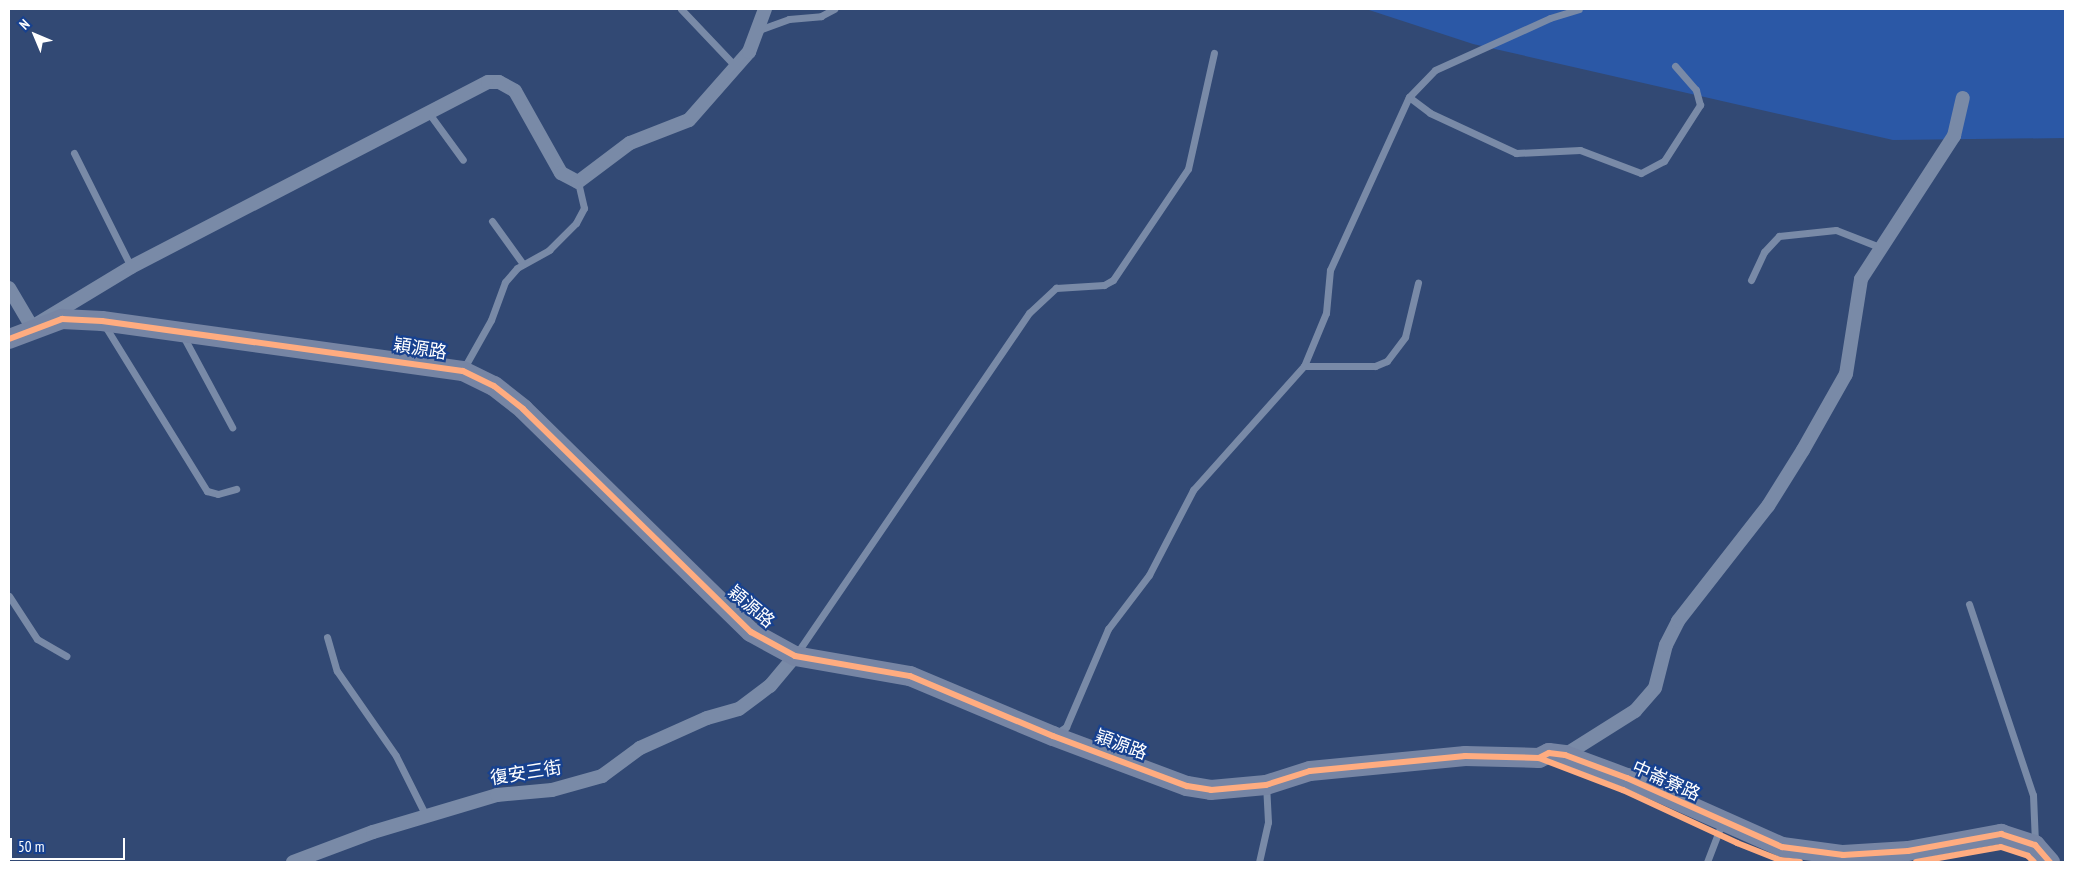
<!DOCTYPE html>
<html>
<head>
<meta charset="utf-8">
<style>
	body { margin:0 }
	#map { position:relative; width:2074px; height:871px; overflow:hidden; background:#324974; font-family:"PT Sans Narrow","Noto Sans TC",sans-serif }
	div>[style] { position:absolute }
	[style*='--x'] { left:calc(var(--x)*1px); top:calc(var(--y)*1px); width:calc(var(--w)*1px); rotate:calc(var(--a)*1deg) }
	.green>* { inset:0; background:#2b58a6 }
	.lane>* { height:7px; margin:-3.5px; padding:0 3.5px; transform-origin:3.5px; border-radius:3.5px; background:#798aa7 }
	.street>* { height:14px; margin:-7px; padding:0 7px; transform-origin:7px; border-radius:7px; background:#798aa7 }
	.secondary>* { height:20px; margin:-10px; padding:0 10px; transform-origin:10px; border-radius:10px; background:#7685a4 }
	.cycleway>* { height:6px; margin:-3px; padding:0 3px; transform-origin:3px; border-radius:3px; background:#ffac80 }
	span { translate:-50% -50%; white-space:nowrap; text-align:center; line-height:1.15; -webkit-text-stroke:4.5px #17418f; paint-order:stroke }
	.street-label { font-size:18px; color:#fff }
	.frame { position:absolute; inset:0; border:10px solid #fff; pointer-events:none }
	.north { position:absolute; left:10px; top:10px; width:50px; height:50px; -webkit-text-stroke:4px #17418f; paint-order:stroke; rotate:315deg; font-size:14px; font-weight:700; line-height:20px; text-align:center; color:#fff }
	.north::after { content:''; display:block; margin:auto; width:18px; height:22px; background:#fff; clip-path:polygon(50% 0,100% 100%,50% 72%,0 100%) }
	.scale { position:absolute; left:10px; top:838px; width:115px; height:22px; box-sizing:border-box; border:2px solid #fff; border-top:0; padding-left:6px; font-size:15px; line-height:18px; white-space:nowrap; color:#fff; -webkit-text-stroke:4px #17418f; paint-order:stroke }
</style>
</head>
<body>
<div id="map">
	<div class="green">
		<div style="clip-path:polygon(1366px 9px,2065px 9px,2065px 138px,1893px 140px,1473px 44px)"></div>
	</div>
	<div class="lane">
		<div style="--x:681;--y:9;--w:80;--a:46.5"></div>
		<div style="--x:759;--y:30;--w:32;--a:-20"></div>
		<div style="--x:789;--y:19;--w:32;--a:-5"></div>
		<div style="--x:821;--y:16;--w:15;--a:-28"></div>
		<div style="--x:1409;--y:97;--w:26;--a:37"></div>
		<div style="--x:1430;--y:113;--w:95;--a:24.9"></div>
		<div style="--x:1516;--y:153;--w:64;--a:-2.7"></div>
		<div style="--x:1580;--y:150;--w:65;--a:20.7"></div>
		<div style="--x:1641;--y:173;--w:26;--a:-28"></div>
		<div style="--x:1664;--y:161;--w:67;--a:-57.3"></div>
		<div style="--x:1700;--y:105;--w:16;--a:-105"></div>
		<div style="--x:1696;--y:90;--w:32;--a:-131"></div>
		<div style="--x:428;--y:112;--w:59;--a:53.9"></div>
		<div style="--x:74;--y:153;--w:127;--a:63.4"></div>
		<div style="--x:492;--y:221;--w:53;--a:54.2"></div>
		<div style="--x:1751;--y:280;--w:31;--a:-65"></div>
		<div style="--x:1764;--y:252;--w:22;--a:-47"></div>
		<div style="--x:1779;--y:236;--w:57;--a:-6"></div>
		<div style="--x:1836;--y:230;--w:49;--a:21.4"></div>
		<div style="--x:105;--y:326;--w:194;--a:58.3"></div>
		<div style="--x:207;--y:491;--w:11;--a:15"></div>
		<div style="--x:218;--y:494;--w:19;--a:-16"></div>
		<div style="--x:182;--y:334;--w:106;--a:61.7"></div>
		<div style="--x:1304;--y:366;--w:71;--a:0"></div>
		<div style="--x:1375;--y:366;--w:13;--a:-23"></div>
		<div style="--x:1387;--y:361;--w:30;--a:-53"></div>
		<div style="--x:1405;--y:337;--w:56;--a:-76.5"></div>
		<div style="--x:464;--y:368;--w:55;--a:-60.6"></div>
		<div style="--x:491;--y:320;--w:40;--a:-69.8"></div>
		<div style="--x:505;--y:282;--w:18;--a:-49"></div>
		<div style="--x:517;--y:268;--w:37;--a:-29"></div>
		<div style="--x:549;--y:250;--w:38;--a:-45"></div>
		<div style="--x:576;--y:223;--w:17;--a:-62"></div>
		<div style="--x:584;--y:208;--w:27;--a:-103"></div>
		<div style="--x:9;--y:596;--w:51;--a:56.9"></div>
		<div style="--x:37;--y:639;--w:34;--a:30"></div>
		<div style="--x:1969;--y:604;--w:201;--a:71.5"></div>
		<div style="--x:2033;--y:795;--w:48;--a:87.6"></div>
		<div style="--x:327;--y:637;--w:35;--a:74"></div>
		<div style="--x:337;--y:671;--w:103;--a:55.2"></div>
		<div style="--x:396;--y:756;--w:67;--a:63.4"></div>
		<div style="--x:797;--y:653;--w:412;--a:-55.7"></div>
		<div style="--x:1029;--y:313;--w:37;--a:-43"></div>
		<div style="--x:1056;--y:288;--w:48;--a:-3.6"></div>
		<div style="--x:1104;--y:285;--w:10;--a:-29"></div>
		<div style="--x:1113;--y:280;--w:134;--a:-56"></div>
		<div style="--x:1188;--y:169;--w:119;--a:-77.4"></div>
		<div style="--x:1057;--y:733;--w:11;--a:-34"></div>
		<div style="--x:1066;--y:727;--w:107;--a:-66.8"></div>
		<div style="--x:1108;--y:629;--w:68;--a:-52.8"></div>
		<div style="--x:1149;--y:575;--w:96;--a:-62.6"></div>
		<div style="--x:1193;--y:490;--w:166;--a:-48.2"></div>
		<div style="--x:1304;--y:366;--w:57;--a:-67.5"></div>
		<div style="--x:1326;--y:313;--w:43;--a:-84.7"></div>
		<div style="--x:1330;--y:270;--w:190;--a:-65.5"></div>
		<div style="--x:1409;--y:97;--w:37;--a:-46"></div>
		<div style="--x:1435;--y:70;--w:126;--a:-24.3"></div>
		<div style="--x:1550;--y:18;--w:30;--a:-17"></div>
		<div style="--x:1259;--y:862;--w:41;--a:-77.3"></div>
		<div style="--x:1268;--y:822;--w:34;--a:-93"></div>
		<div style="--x:1707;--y:862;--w:42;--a:-69"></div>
	</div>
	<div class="street">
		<div style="--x:9;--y:288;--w:45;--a:59.5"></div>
		<div style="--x:32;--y:327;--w:116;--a:-31.2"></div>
		<div style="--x:131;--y:267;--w:402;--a:-27.4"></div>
		<div style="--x:488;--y:82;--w:11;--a:0"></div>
		<div style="--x:499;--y:82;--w:18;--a:29"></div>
		<div style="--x:515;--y:91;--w:94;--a:60.7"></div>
		<div style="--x:561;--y:173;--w:19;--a:28"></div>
		<div style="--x:578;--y:182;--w:65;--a:-36.9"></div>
		<div style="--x:630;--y:143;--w:63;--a:-21.3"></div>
		<div style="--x:689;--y:120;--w:91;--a:-48.6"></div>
		<div style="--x:749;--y:52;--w:46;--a:-69.6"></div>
		<div style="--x:1565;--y:755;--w:83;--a:-32.2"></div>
		<div style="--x:1635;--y:711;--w:30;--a:-49"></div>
		<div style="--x:1655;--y:688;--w:44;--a:-75.7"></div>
		<div style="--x:1666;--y:645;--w:27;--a:-63"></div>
		<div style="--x:1678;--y:621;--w:146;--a:-52"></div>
		<div style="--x:1768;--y:506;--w:66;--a:-58"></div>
		<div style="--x:1803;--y:450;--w:87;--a:-60.5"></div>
		<div style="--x:1846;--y:374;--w:96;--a:-81"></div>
		<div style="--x:1861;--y:279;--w:171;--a:-57"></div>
		<div style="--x:1954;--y:136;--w:39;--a:-77"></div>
		<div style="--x:293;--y:862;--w:85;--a:-20.6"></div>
		<div style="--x:373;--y:832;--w:129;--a:-16.6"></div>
		<div style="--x:497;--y:795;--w:55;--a:-5.2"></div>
		<div style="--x:552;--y:790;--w:52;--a:-15.6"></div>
		<div style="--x:602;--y:776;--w:47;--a:-36.4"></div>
		<div style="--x:640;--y:748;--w:73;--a:-24.1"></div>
		<div style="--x:707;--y:718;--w:33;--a:-16"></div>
		<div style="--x:739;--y:709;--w:39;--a:-37"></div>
		<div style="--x:770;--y:686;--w:39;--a:-50"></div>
	</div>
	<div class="secondary">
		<div style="--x:9;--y:339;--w:57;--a:-20.7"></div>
		<div style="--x:62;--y:319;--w:40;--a:2.9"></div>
		<div style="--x:102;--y:321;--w:364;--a:7.9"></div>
		<div style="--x:463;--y:371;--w:34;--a:26"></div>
		<div style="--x:494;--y:386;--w:37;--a:38"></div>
		<div style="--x:523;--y:409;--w:319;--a:44.4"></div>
		<div style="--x:751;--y:632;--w:50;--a:28.6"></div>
		<div style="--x:795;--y:656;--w:117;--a:9.9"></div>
		<div style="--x:910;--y:676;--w:155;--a:22.8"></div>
		<div style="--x:1053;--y:736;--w:143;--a:20.5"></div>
		<div style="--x:1187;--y:786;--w:24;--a:9"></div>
		<div style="--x:1211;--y:790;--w:55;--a:-5.2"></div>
		<div style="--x:1266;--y:785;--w:46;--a:-17.7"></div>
		<div style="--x:1310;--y:771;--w:156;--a:-5.5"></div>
		<div style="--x:1465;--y:756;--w:74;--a:1.5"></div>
		<div style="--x:1539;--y:758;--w:11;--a:-27"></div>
		<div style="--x:1549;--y:753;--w:16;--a:7"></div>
		<div style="--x:1565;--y:755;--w:66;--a:20.4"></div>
		<div style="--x:1627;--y:778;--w:170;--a:24"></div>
		<div style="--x:1782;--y:847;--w:62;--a:7.5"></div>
		<div style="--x:1843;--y:855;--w:65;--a:-3.5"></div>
		<div style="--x:1908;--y:851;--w:95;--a:-10.4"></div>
		<div style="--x:2001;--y:834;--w:36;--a:18"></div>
		<div style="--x:2035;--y:845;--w:23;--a:49"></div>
	</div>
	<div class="cycleway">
		<div style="--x:9;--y:339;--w:57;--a:-20.7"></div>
		<div style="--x:62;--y:319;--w:40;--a:2.9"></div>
		<div style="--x:102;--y:321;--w:364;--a:7.9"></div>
		<div style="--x:463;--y:371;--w:34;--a:26"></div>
		<div style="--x:494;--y:386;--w:37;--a:38"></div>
		<div style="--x:523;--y:409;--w:319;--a:44.4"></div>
		<div style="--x:751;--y:632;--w:50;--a:28.6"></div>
		<div style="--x:795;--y:656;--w:117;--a:9.9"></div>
		<div style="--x:910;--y:676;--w:155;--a:22.8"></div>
		<div style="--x:1053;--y:736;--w:143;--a:20.5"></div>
		<div style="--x:1187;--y:786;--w:24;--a:9"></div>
		<div style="--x:1211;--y:790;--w:55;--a:-5.2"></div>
		<div style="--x:1266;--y:785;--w:46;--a:-17.7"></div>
		<div style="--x:1310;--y:771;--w:156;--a:-5.5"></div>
		<div style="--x:1465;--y:756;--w:74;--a:1.5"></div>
		<div style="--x:1539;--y:758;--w:11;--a:-27"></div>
		<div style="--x:1549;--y:753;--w:16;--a:7"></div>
		<div style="--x:1565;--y:755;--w:66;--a:20.4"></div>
		<div style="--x:1627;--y:778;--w:170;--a:24"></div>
		<div style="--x:1782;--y:847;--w:62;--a:7.5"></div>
		<div style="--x:1843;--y:855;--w:65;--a:-3.5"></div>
		<div style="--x:1908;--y:851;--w:95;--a:-10.4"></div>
		<div style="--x:2001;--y:834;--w:36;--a:18"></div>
		<div style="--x:2035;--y:845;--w:23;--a:49"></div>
		<div style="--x:1539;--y:758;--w:90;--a:20.9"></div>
		<div style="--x:1623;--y:790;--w:126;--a:24.9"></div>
		<div style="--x:1737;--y:843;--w:46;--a:21.6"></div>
		<div style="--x:1780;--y:860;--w:20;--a:6"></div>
		<div style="--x:1916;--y:862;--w:86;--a:-10"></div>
		<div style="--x:2001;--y:847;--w:28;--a:18"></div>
		<div style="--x:2028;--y:856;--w:8;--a:45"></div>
	</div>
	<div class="street-label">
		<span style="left:420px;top:349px;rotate:9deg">穎源路</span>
		<span style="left:751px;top:607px;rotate:40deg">穎源路</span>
		<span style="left:1121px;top:745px;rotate:20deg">穎源路</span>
		<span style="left:526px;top:773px;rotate:-9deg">復安三街</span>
		<span style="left:1666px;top:781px;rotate:24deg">中崙寮路</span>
	</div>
	<div class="frame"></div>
	<div class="north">N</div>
	<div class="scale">50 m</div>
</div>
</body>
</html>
